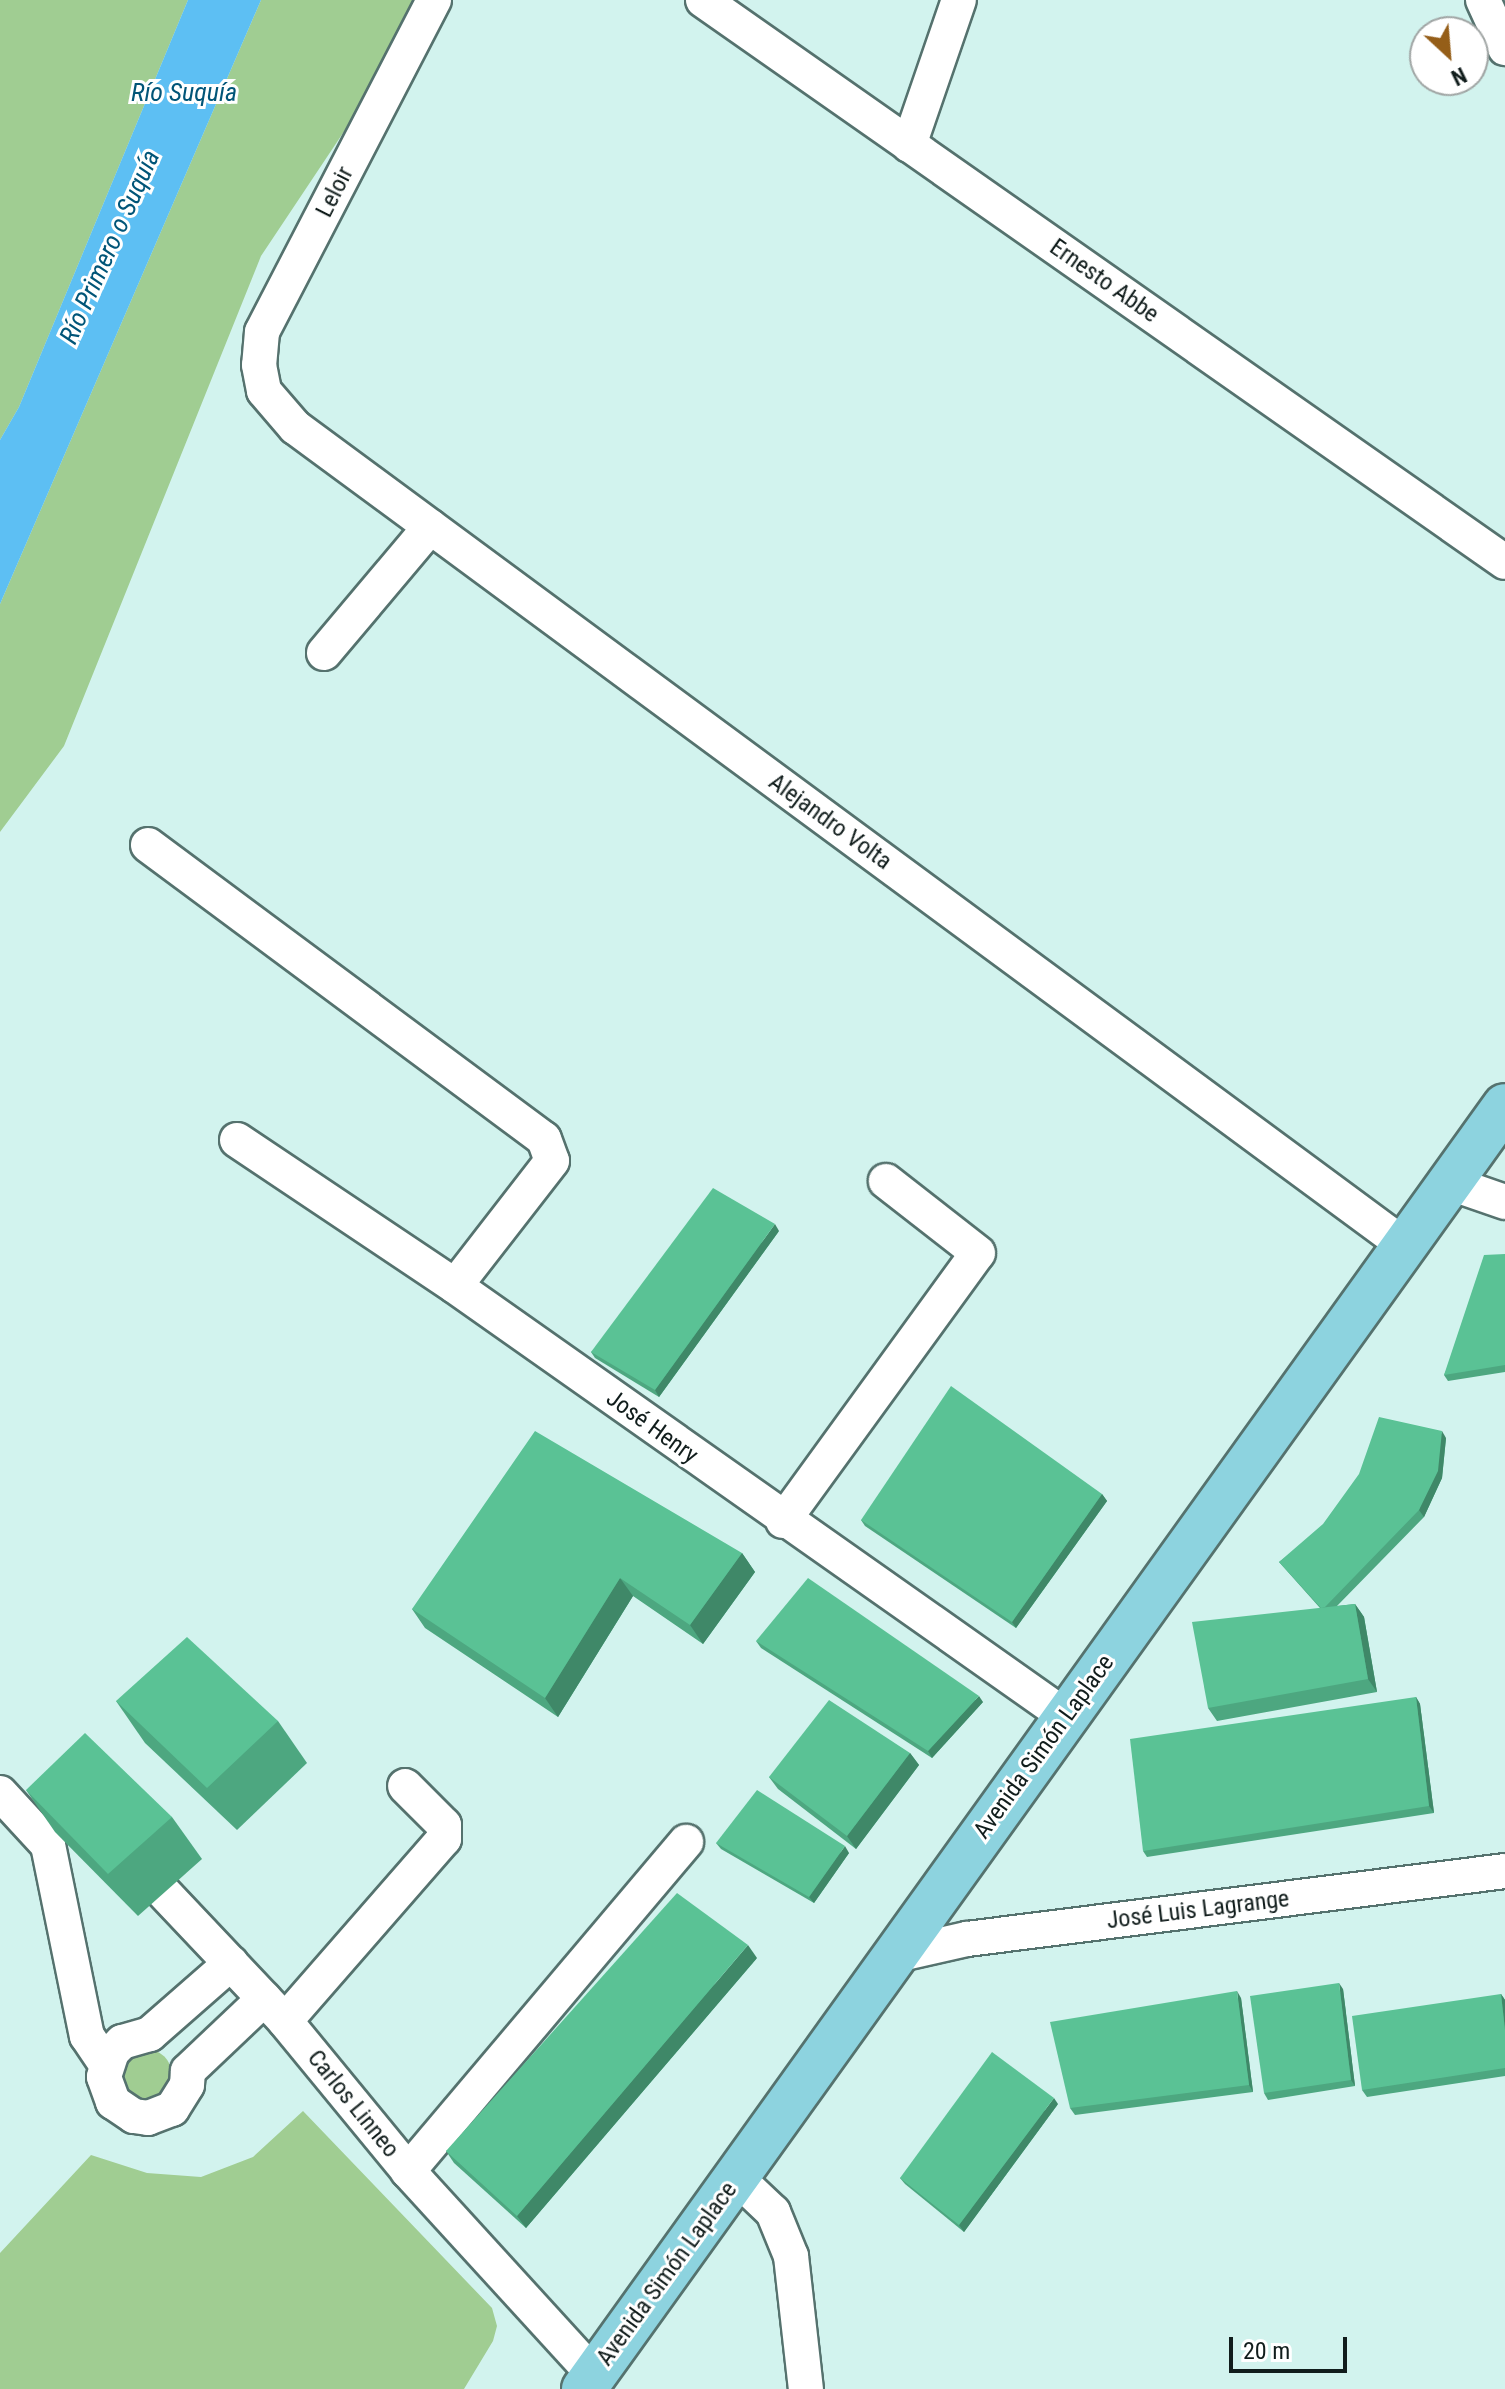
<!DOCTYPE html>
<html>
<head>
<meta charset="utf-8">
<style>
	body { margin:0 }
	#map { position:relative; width:1505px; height:2389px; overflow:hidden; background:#d2f3ee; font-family:"Roboto Condensed",sans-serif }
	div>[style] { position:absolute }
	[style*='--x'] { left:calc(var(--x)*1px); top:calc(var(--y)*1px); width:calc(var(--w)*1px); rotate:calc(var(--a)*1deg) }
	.green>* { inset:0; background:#a0cd92 }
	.round { border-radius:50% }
	.water>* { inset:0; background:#5dbff3 }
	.roads { filter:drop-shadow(2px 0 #55726e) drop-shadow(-2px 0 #55726e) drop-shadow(0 2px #55726e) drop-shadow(0 -2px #55726e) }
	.minor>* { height:34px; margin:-17px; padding:0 17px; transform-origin:17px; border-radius:17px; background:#fff }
	.primary>* { height:44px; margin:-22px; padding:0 22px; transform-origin:22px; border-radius:22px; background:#8dd3df }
	.wall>* { inset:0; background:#4da780 }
	.shaded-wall>* { inset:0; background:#3f8868 }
	.building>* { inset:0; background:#5ac295 }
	span { translate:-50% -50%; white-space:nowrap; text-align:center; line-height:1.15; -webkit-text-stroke:6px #fff; paint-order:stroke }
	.street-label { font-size:24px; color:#111d1c }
	.water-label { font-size:26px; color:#015578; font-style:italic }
	.north { position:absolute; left:1409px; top:16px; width:80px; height:80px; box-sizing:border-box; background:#fff; border:2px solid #a0a5a4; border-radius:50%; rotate:154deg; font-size:22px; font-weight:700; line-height:32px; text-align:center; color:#111d1c }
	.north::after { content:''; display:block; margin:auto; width:28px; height:36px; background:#955e18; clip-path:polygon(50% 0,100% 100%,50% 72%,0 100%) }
	.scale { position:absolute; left:1229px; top:2337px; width:118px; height:36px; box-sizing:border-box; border:4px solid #111d1c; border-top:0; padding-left:10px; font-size:24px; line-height:28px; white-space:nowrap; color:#111d1c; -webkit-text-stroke:6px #fff; paint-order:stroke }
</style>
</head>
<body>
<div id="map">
	<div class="green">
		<div style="clip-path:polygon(0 0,188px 0,19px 407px,0 440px)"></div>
		<div style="clip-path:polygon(261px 0,417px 0,417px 22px,261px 256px,64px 746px,0 832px,0 604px)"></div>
		<div class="round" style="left:120px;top:2049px;width:52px;height:52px"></div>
		<div style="clip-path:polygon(303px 2111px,492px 2308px,497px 2326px,493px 2341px,464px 2389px,0 2389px,0 2253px,91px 2155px,147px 2173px,201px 2177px,253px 2157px)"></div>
	</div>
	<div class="water">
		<div style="clip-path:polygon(188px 0,261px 0,0 604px,0 440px,19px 407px)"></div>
	</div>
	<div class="roads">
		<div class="minor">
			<div style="--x:434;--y:0;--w:374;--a:117.4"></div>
			<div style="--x:262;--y:332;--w:33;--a:95"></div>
			<div style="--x:259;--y:365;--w:26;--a:79"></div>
			<div style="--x:264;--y:391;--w:48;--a:49.3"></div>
			<div style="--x:295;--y:427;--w:1378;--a:36.41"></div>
			<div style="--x:703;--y:0;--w:979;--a:35.02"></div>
			<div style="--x:1483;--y:0;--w:53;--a:65.4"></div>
			<div style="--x:909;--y:145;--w:153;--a:-71"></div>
			<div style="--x:324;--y:653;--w:165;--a:-49.9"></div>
			<div style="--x:148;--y:845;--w:493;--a:36.6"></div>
			<div style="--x:544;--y:1139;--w:23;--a:70"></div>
			<div style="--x:552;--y:1161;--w:158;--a:127.8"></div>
			<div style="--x:237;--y:1140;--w:262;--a:33.8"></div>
			<div style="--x:455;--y:1286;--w:749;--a:35.16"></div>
			<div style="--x:1450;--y:1183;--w:58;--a:19.1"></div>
			<div style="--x:783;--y:1521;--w:331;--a:-54"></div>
			<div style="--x:978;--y:1253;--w:117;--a:-142"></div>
			<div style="--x:0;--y:1793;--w:71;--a:47.3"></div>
			<div style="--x:48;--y:1845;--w:195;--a:78.5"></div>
			<div style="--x:87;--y:2036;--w:34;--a:56"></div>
			<div style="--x:133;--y:1860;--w:221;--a:46.6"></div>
			<div style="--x:285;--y:2021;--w:194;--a:50.6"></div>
			<div style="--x:408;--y:2171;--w:276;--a:47.6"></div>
			<div style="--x:892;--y:1956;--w:77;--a:-12.8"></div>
			<div style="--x:967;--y:1939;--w:542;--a:-7.2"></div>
			<div style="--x:231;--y:1963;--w:108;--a:138.8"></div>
			<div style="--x:150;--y:2034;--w:29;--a:164"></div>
			<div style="--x:122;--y:2042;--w:14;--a:135"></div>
			<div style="--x:112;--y:2052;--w:26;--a:108"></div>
			<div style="--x:104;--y:2077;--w:27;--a:70"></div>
			<div style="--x:113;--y:2102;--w:25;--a:34"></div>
			<div style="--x:134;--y:2116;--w:14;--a:8"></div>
			<div style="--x:148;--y:2118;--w:26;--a:-21"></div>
			<div style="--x:172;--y:2109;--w:28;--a:-58"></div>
			<div style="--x:187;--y:2085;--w:14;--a:-86"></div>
			<div style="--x:188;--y:2071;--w:105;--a:-43.5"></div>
			<div style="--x:285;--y:2021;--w:242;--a:-48.9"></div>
			<div style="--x:444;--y:1839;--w:14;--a:-90"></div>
			<div style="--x:444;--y:1825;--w:55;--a:-135"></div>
			<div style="--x:408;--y:2171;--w:431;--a:-49.8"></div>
			<div style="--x:736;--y:2177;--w:51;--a:43.4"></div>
			<div style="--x:773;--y:2212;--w:48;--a:67.8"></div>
			<div style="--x:791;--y:2256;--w:134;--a:83.6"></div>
		</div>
		<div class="primary">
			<div style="--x:584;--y:2389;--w:1579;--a:-54.33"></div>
		</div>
	</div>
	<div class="wall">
		<div style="clip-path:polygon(779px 1231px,659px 1397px,595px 1358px,591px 1352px)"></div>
		<div style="clip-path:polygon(1505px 1254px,1505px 1372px,1448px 1381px,1444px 1375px)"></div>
		<div style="clip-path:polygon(1446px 1438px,1442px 1478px,1424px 1517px,1337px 1606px,1355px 1604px,1364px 1617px,1377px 1692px,1217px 1721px,1208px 1708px,1320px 1608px,1279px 1562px)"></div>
		<div style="clip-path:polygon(1102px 1494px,1107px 1501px,1016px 1628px,865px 1526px,861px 1520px)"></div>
		<div style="clip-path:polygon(742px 1553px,755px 1572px,703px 1644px,633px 1596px,558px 1717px,425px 1628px,412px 1609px)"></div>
		<div style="clip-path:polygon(756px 1641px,983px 1702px,932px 1758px,761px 1648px)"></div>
		<div style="clip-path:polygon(1416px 1697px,1420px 1704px,1434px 1813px,1147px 1857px,1143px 1851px)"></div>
		<div style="clip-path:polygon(116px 1701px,278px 1721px,307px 1763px,237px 1830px,145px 1743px)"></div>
		<div style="clip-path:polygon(910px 1753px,919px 1765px,856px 1849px,778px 1789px,769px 1777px)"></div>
		<div style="clip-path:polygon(26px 1790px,172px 1817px,202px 1859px,138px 1916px,55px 1832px)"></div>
		<div style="clip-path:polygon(716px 1843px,849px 1853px,814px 1903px,721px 1849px)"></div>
		<div style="clip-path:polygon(757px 1958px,526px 2228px,454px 2163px,446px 2151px)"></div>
		<div style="clip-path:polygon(1343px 1989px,1355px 2086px,1268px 2100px,1264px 2093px)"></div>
		<div style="clip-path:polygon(1501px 1994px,1505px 2000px,1505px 2076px,1367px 2097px,1362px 2090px)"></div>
		<div style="clip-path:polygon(1241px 1998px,1253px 2092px,1075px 2115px,1070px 2108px)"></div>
		<div style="clip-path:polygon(1058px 2104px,964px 2232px,905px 2184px,900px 2178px)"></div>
	</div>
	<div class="shaded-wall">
		<div style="clip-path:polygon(775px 1224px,779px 1231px,659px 1397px,655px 1390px)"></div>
		<div style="clip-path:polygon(1442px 1431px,1446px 1438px,1442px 1478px,1424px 1517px,1419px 1510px)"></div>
		<div style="clip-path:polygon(1102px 1494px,1107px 1501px,1016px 1628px,1012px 1622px)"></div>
		<div style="clip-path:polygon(742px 1553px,755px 1572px,703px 1644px,690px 1625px)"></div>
		<div style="clip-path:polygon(620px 1578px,633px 1596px,558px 1717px,545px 1698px)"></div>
		<div style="clip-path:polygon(1355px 1604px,1364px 1617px,1377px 1692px,1368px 1679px)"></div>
		<div style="clip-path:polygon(979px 1696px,983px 1702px,932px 1758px,928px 1751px)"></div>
		<div style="clip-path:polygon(1416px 1697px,1420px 1704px,1434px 1813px,1429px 1806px)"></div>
		<div style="clip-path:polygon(910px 1753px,919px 1765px,856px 1849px,847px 1836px)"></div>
		<div style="clip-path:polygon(845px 1846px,849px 1853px,814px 1903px,809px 1897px)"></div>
		<div style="clip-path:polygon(748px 1945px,757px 1958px,526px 2228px,517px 2216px)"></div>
		<div style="clip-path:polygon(1339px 1983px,1343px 1989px,1355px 2086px,1351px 2080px)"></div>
		<div style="clip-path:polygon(1237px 1991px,1241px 1998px,1253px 2092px,1249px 2085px)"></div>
		<div style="clip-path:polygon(1501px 1994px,1505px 2000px,1505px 2030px)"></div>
		<div style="clip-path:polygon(1054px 2098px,1058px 2104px,964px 2232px,959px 2225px)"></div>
	</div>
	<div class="building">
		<div style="clip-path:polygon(713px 1188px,775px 1224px,655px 1390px,591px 1352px)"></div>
		<div style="clip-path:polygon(1505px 1254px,1505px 1365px,1444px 1375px,1484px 1255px)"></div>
		<div style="clip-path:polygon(951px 1386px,1102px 1494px,1012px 1622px,861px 1520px)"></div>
		<div style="clip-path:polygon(1379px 1417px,1442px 1431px,1438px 1471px,1419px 1510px,1325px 1607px,1321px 1608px,1279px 1562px,1323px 1524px,1359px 1474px)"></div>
		<div style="clip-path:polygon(535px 1431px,742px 1553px,690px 1625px,620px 1578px,545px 1698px,412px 1609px)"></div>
		<div style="clip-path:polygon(808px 1578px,979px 1696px,928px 1751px,756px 1641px)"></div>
		<div style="clip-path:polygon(1355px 1604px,1368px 1679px,1208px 1708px,1192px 1622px)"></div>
		<div style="clip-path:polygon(187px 1637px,278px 1721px,207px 1788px,116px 1701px)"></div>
		<div style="clip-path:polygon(1416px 1697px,1429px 1806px,1143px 1851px,1130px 1739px)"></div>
		<div style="clip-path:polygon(829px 1700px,910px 1753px,847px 1836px,769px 1777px)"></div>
		<div style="clip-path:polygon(85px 1733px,172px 1817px,108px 1874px,26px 1790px)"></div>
		<div style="clip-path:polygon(757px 1790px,845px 1846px,809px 1897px,716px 1843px)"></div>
		<div style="clip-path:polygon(677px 1893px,748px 1945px,517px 2216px,446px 2151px)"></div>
		<div style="clip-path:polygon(1339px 1983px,1351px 2080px,1264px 2093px,1250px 1996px)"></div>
		<div style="clip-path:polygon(1237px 1991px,1249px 2085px,1070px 2108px,1050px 2022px)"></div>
		<div style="clip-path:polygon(1501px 1994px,1505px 2030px,1505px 2068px,1362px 2090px,1352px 2016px)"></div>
		<div style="clip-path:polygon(992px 2052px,1054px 2098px,959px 2225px,900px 2178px)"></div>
	</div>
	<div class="street-label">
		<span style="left:335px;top:192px;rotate:-63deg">Leloir</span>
		<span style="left:1104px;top:281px;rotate:35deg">Ernesto Abbe</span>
		<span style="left:830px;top:822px;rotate:36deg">Alejandro Volta</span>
		<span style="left:652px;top:1427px;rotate:36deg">José Henry</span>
		<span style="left:1044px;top:1747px;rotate:-54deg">Avenida Simón Laplace</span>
		<span style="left:1198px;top:1910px;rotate:-7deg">José Luis Lagrange</span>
		<span style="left:353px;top:2104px;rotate:51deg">Carlos Linneo</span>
		<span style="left:667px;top:2274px;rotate:-54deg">Avenida Simón Laplace</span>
	</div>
	<div class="water-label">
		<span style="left:184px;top:93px">Río Suquía</span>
		<span style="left:110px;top:247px;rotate:-66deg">Río Primero o Suquía</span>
	</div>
	<div class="north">N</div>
	<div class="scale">20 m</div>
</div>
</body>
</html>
